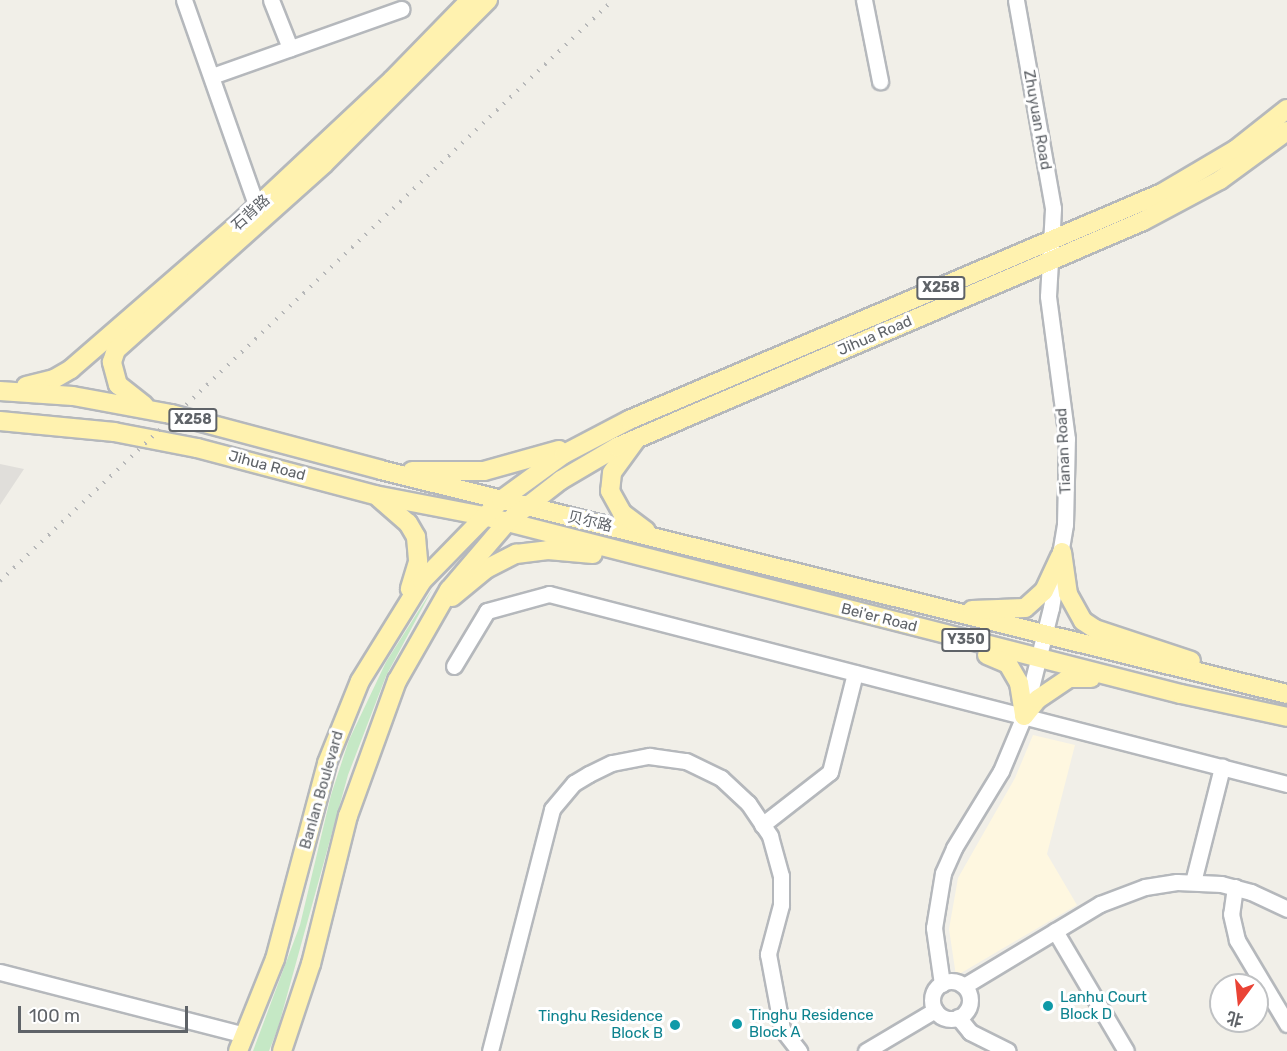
<!DOCTYPE html>
<html>
<head>
<meta charset="utf-8">
<style>
	body { margin:0 }
	#map { position:relative; width:1287px; height:1051px; overflow:hidden; background:#f1efe8; font-family:Rubik,"Noto Sans SC",sans-serif }
	div>[style] { position:absolute }
	[style*='--x'] { left:calc(var(--x)*1px); top:calc(var(--y)*1px); width:calc(var(--w)*1px); rotate:calc(var(--a)*1deg) }
	.commercial>* { inset:0; background:#fef7e0 }
	.industrial>* { inset:0; background:#e0deda }
	.green>* { inset:0; background:#c5e8c5 }
	.roads { filter:drop-shadow(2px 0 #b5b8bc) drop-shadow(-2px 0 #b5b8bc) drop-shadow(0 2px #b5b8bc) drop-shadow(0 -2px #b5b8bc) }
	.minor>* { height:15px; margin:-7.5px; padding:0 7.5px; transform-origin:7.5px; border-radius:7.5px; background:#fff }
	.minor>.ring { margin:-7.5px; padding:0; box-sizing:content-box; background:none; border:15px solid #fff; border-radius:50% }
	.major>* { height:18px; margin:-9px; padding:0 9px; transform-origin:9px; border-radius:9px; background:#fff2af }
	.rail>* { height:4px; margin-top:-2px; transform-origin:0; background:repeating-linear-gradient(90deg,#b6b7b8 0 1.5px,transparent 0 9.5px) }
	.dots>* { width:16px; height:16px; translate:-50% -50%; box-sizing:border-box; border:3px solid #fff; border-radius:50% }
	span { translate:-50% -50%; white-space:nowrap; text-align:center; line-height:1.15; -webkit-text-stroke:6px #fff; paint-order:stroke }
	.shield-label span { padding:2px 4px; background:#fff; border:2px solid; border-radius:4px; -webkit-text-stroke-width:0 }
	.shield-label { font-size:14px; color:#5f6368; font-weight:700 }
	.street-label { font-size:15px; color:#5f6368 }
	.culture-label { font-size:15px; color:#0d838f }
	.left { translate:0 -50%; text-align:left }
	.right { translate:-100% -50%; text-align:right }
	.north { position:absolute; left:1209px; top:973px; width:60px; height:60px; box-sizing:border-box; background:#fff; border:2px solid #bfc1c3; border-radius:50%; rotate:195deg; font-size:16px; font-weight:700; line-height:24px; text-align:center; color:#5f6368 }
	.north::after { content:''; display:block; margin:auto; width:21px; height:27px; background:#ea4335; clip-path:polygon(50% 0,100% 100%,50% 72%,0 100%) }
	.scale { position:absolute; left:18px; top:1006px; width:170px; height:27px; box-sizing:border-box; border:3px solid #5f6368; border-top:0; padding-left:8px; font-size:18px; line-height:21px; white-space:nowrap; color:#5f6368; -webkit-text-stroke:4px #fff; paint-order:stroke }
</style>
</head>
<body>
<div id="map">
	<div class="commercial">
		<div style="clip-path:polygon(1033px 735px,1075px 745px,1047px 854px,1077px 905px,956px 976px,949px 929px,958px 878px,1015px 778px)"></div>
	</div>
	<div class="industrial">
		<div style="clip-path:polygon(0 464px,24px 469px,0 505px)"></div>
	</div>
	<div class="green">
		<div style="clip-path:polygon(433px 588px,386px 676px,348px 775px,278px 1028px,269px 1051px,253px 1051px,300px 925px,331px 795px,349px 740px,386px 662px)"></div>
	</div>
	<div class="roads">
		<div class="minor">
			<div style="--x:184;--y:0;--w:219;--a:70.6"></div>
			<div style="--x:271;--y:0;--w:52;--a:68.4"></div>
			<div style="--x:864;--y:0;--w:83;--a:78.8"></div>
			<div style="--x:212;--y:76;--w:201;--a:-19.5"></div>
			<div style="--x:454;--y:666;--w:64;--a:-59"></div>
			<div style="--x:487;--y:611;--w:64;--a:-15.3"></div>
			<div style="--x:549;--y:594;--w:762;--a:14.44"></div>
			<div style="--x:762;--y:825;--w:86;--a:-37.9"></div>
			<div style="--x:830;--y:772;--w:102;--a:-75.8"></div>
			<div style="--x:1193;--y:882;--w:119;--a:-75.8"></div>
			<div style="--x:1235;--y:887;--w:27;--a:98"></div>
			<div style="--x:1231;--y:914;--w:27;--a:77"></div>
			<div style="--x:1237;--y:940;--w:98;--a:59.2"></div>
			<div style="--x:1055;--y:931;--w:139;--a:59.4"></div>
			<div style="--x:0;--y:972;--w:253;--a:14.4"></div>
			<div class="ring" style="left:932px;top:981px;width:23px;height:23px"></div>
			<div style="--x:942;--y:984;--w:57;--a:-98.1"></div>
			<div style="--x:934;--y:928;--w:56;--a:-80.7"></div>
			<div style="--x:943;--y:873;--w:27;--a:-66"></div>
			<div style="--x:954;--y:848;--w:90;--a:-58.6"></div>
			<div style="--x:1001;--y:771;--w:60;--a:-67.3"></div>
			<div style="--x:1024;--y:716;--w:111;--a:-76"></div>
			<div style="--x:1051;--y:608;--w:85;--a:-80.5"></div>
			<div style="--x:1065;--y:524;--w:85;--a:-88.7"></div>
			<div style="--x:1067;--y:439;--w:144;--a:-97.6"></div>
			<div style="--x:1048;--y:296;--w:88;--a:-86.7"></div>
			<div style="--x:1053;--y:208;--w:211;--a:-100.1"></div>
			<div style="--x:964;--y:986;--w:159;--a:-31.1"></div>
			<div style="--x:1100;--y:904;--w:48;--a:-20.7"></div>
			<div style="--x:1145;--y:887;--w:32;--a:-9"></div>
			<div style="--x:1177;--y:882;--w:44;--a:2.6"></div>
			<div style="--x:1221;--y:884;--w:31;--a:15"></div>
			<div style="--x:1251;--y:892;--w:40;--a:25"></div>
			<div style="--x:958;--y:1017;--w:19;--a:51"></div>
			<div style="--x:970;--y:1032;--w:42;--a:26.6"></div>
			<div style="--x:490;--y:1051;--w:250;--a:-75.6"></div>
			<div style="--x:552;--y:809;--w:34;--a:-50"></div>
			<div style="--x:574;--y:783;--w:17;--a:-31"></div>
			<div style="--x:589;--y:774;--w:25;--a:-26"></div>
			<div style="--x:612;--y:763;--w:38;--a:-11"></div>
			<div style="--x:649;--y:756;--w:37;--a:8"></div>
			<div style="--x:686;--y:761;--w:39;--a:26"></div>
			<div style="--x:721;--y:778;--w:37;--a:43"></div>
			<div style="--x:748;--y:803;--w:40;--a:56"></div>
			<div style="--x:770;--y:836;--w:41;--a:74.6"></div>
			<div style="--x:781;--y:876;--w:29;--a:90"></div>
			<div style="--x:781;--y:905;--w:51;--a:104.9"></div>
			<div style="--x:768;--y:954;--w:76;--a:79.4"></div>
			<div style="--x:782;--y:1029;--w:28;--a:52"></div>
			<div style="--x:866;--y:1051;--w:80;--a:-30.7"></div>
		</div>
		<div class="major">
			<div style="--x:26;--y:386;--w:29;--a:-14"></div>
			<div style="--x:54;--y:379;--w:20;--a:-30"></div>
			<div style="--x:71;--y:369;--w:217;--a:-40.9"></div>
			<div style="--x:235;--y:227;--w:215;--a:-43.1"></div>
			<div style="--x:392;--y:80;--w:112;--a:-45.7"></div>
			<div style="--x:0;--y:391;--w:73;--a:3.9"></div>
			<div style="--x:73;--y:396;--w:100;--a:10.4"></div>
			<div style="--x:171;--y:414;--w:217;--a:14.9"></div>
			<div style="--x:381;--y:470;--w:933;--a:13.89"></div>
			<div style="--x:144;--y:405;--w:33;--a:-142"></div>
			<div style="--x:118;--y:385;--w:24;--a:-105"></div>
			<div style="--x:112;--y:362;--w:13;--a:-72"></div>
			<div style="--x:116;--y:350;--w:279;--a:-41.8"></div>
			<div style="--x:324;--y:164;--w:232;--a:-45"></div>
			<div style="--x:0;--y:421;--w:115;--a:5.5"></div>
			<div style="--x:114;--y:432;--w:85;--a:10.9"></div>
			<div style="--x:197;--y:448;--w:184;--a:14.8"></div>
			<div style="--x:375;--y:495;--w:111;--a:10.9"></div>
			<div style="--x:484;--y:516;--w:719;--a:14.33"></div>
			<div style="--x:1181;--y:694;--w:108;--a:12.2"></div>
			<div style="--x:635;--y:441;--w:39;--a:126"></div>
			<div style="--x:612;--y:473;--w:18;--a:96"></div>
			<div style="--x:610;--y:491;--w:25;--a:61"></div>
			<div style="--x:622;--y:513;--w:30;--a:37"></div>
			<div style="--x:412;--y:471;--w:72;--a:0"></div>
			<div style="--x:484;--y:471;--w:78;--a:-15.6"></div>
			<div style="--x:379;--y:498;--w:38;--a:41"></div>
			<div style="--x:408;--y:523;--w:16;--a:60"></div>
			<div style="--x:416;--y:537;--w:25;--a:85"></div>
			<div style="--x:418;--y:562;--w:28;--a:107"></div>
			<div style="--x:1062;--y:552;--w:42;--a:81.9"></div>
			<div style="--x:1068;--y:594;--w:31;--a:61"></div>
			<div style="--x:1083;--y:621;--w:14;--a:34"></div>
			<div style="--x:1095;--y:629;--w:101;--a:18.4"></div>
			<div style="--x:452;--y:597;--w:44;--a:-39.5"></div>
			<div style="--x:486;--y:569;--w:34;--a:-27"></div>
			<div style="--x:516;--y:554;--w:32;--a:-7"></div>
			<div style="--x:548;--y:550;--w:45;--a:5.1"></div>
			<div style="--x:972;--y:610;--w:53;--a:-2.2"></div>
			<div style="--x:1025;--y:608;--w:25;--a:-42"></div>
			<div style="--x:1044;--y:591;--w:38;--a:-65"></div>
			<div style="--x:987;--y:655;--w:23;--a:23"></div>
			<div style="--x:1008;--y:664;--w:22;--a:60"></div>
			<div style="--x:1019;--y:683;--w:33;--a:81"></div>
			<div style="--x:1024;--y:716;--w:22;--a:-51"></div>
			<div style="--x:1038;--y:699;--w:37;--a:-34"></div>
			<div style="--x:1069;--y:678;--w:22;--a:0"></div>
			<div style="--x:238;--y:1051;--w:99;--a:-68.1"></div>
			<div style="--x:275;--y:959;--w:203;--a:-75.1"></div>
			<div style="--x:327;--y:763;--w:88;--a:-68.1"></div>
			<div style="--x:360;--y:681;--w:118;--a:-58.2"></div>
			<div style="--x:422;--y:581;--w:113;--a:-45.7"></div>
			<div style="--x:501;--y:500;--w:78;--a:-36.1"></div>
			<div style="--x:564;--y:454;--w:73;--a:-27.6"></div>
			<div style="--x:629;--y:420;--w:579;--a:-23.07"></div>
			<div style="--x:1162;--y:193;--w:85;--a:-30.5"></div>
			<div style="--x:1235;--y:150;--w:66;--a:-38.3"></div>
			<div style="--x:282;--y:1051;--w:92;--a:-71.6"></div>
			<div style="--x:311;--y:964;--w:153;--a:-76"></div>
			<div style="--x:348;--y:816;--w:144;--a:-70.1"></div>
			<div style="--x:397;--y:681;--w:105;--a:-60.3"></div>
			<div style="--x:449;--y:590;--w:89;--a:-49.5"></div>
			<div style="--x:507;--y:522;--w:68;--a:-37.9"></div>
			<div style="--x:561;--y:480;--w:65;--a:-30.5"></div>
			<div style="--x:617;--y:447;--w:572;--a:-23.25"></div>
			<div style="--x:1143;--y:221;--w:87;--a:-28"></div>
			<div style="--x:1220;--y:180;--w:83;--a:-36.2"></div>
		</div>
	</div>
	<div class="rail">
		<div style="--x:0;--y:581;--w:845;--a:-43.46"></div>
	</div>
	<div class="dots">
		<div style="left:1048px;top:1006px;background:#0f9aa8"></div>
		<div style="left:737px;top:1024px;background:#0f9aa8"></div>
		<div style="left:675px;top:1025px;background:#0f9aa8"></div>
	</div>
	<div class="shield-label">
		<span style="left:941px;top:288px">X258</span>
		<span style="left:193px;top:420px">X258</span>
		<span style="left:966px;top:640px">Y350</span>
	</div>
	<div class="street-label">
		<span style="left:1037px;top:120px;rotate:80deg">Zhuyuan Road</span>
		<span style="left:251px;top:213px;rotate:-42deg">石背路</span>
		<span style="left:875px;top:336px;rotate:-23deg">Jihua Road</span>
		<span style="left:1064px;top:451px;rotate:-93deg">Tianan Road</span>
		<span style="left:267px;top:466px;rotate:15deg">Jihua Road</span>
		<span style="left:590px;top:522px;rotate:13deg">贝尔路</span>
		<span style="left:879px;top:618px;rotate:14deg">Bei'er Road</span>
		<span style="left:322px;top:790px;rotate:-74deg">Banlan Boulevard</span>
	</div>
	<div class="culture-label">
		<span class="left" style="left:1060px;top:1006px">Lanhu Court<br>Block D</span>
		<span class="left" style="left:749px;top:1024px">Tinghu Residence<br>Block A</span>
		<span class="right" style="left:663px;top:1025px">Tinghu Residence<br>Block B</span>
	</div>
	<div class="north">北</div>
	<div class="scale">100 m</div>
</div>
</body>
</html>
